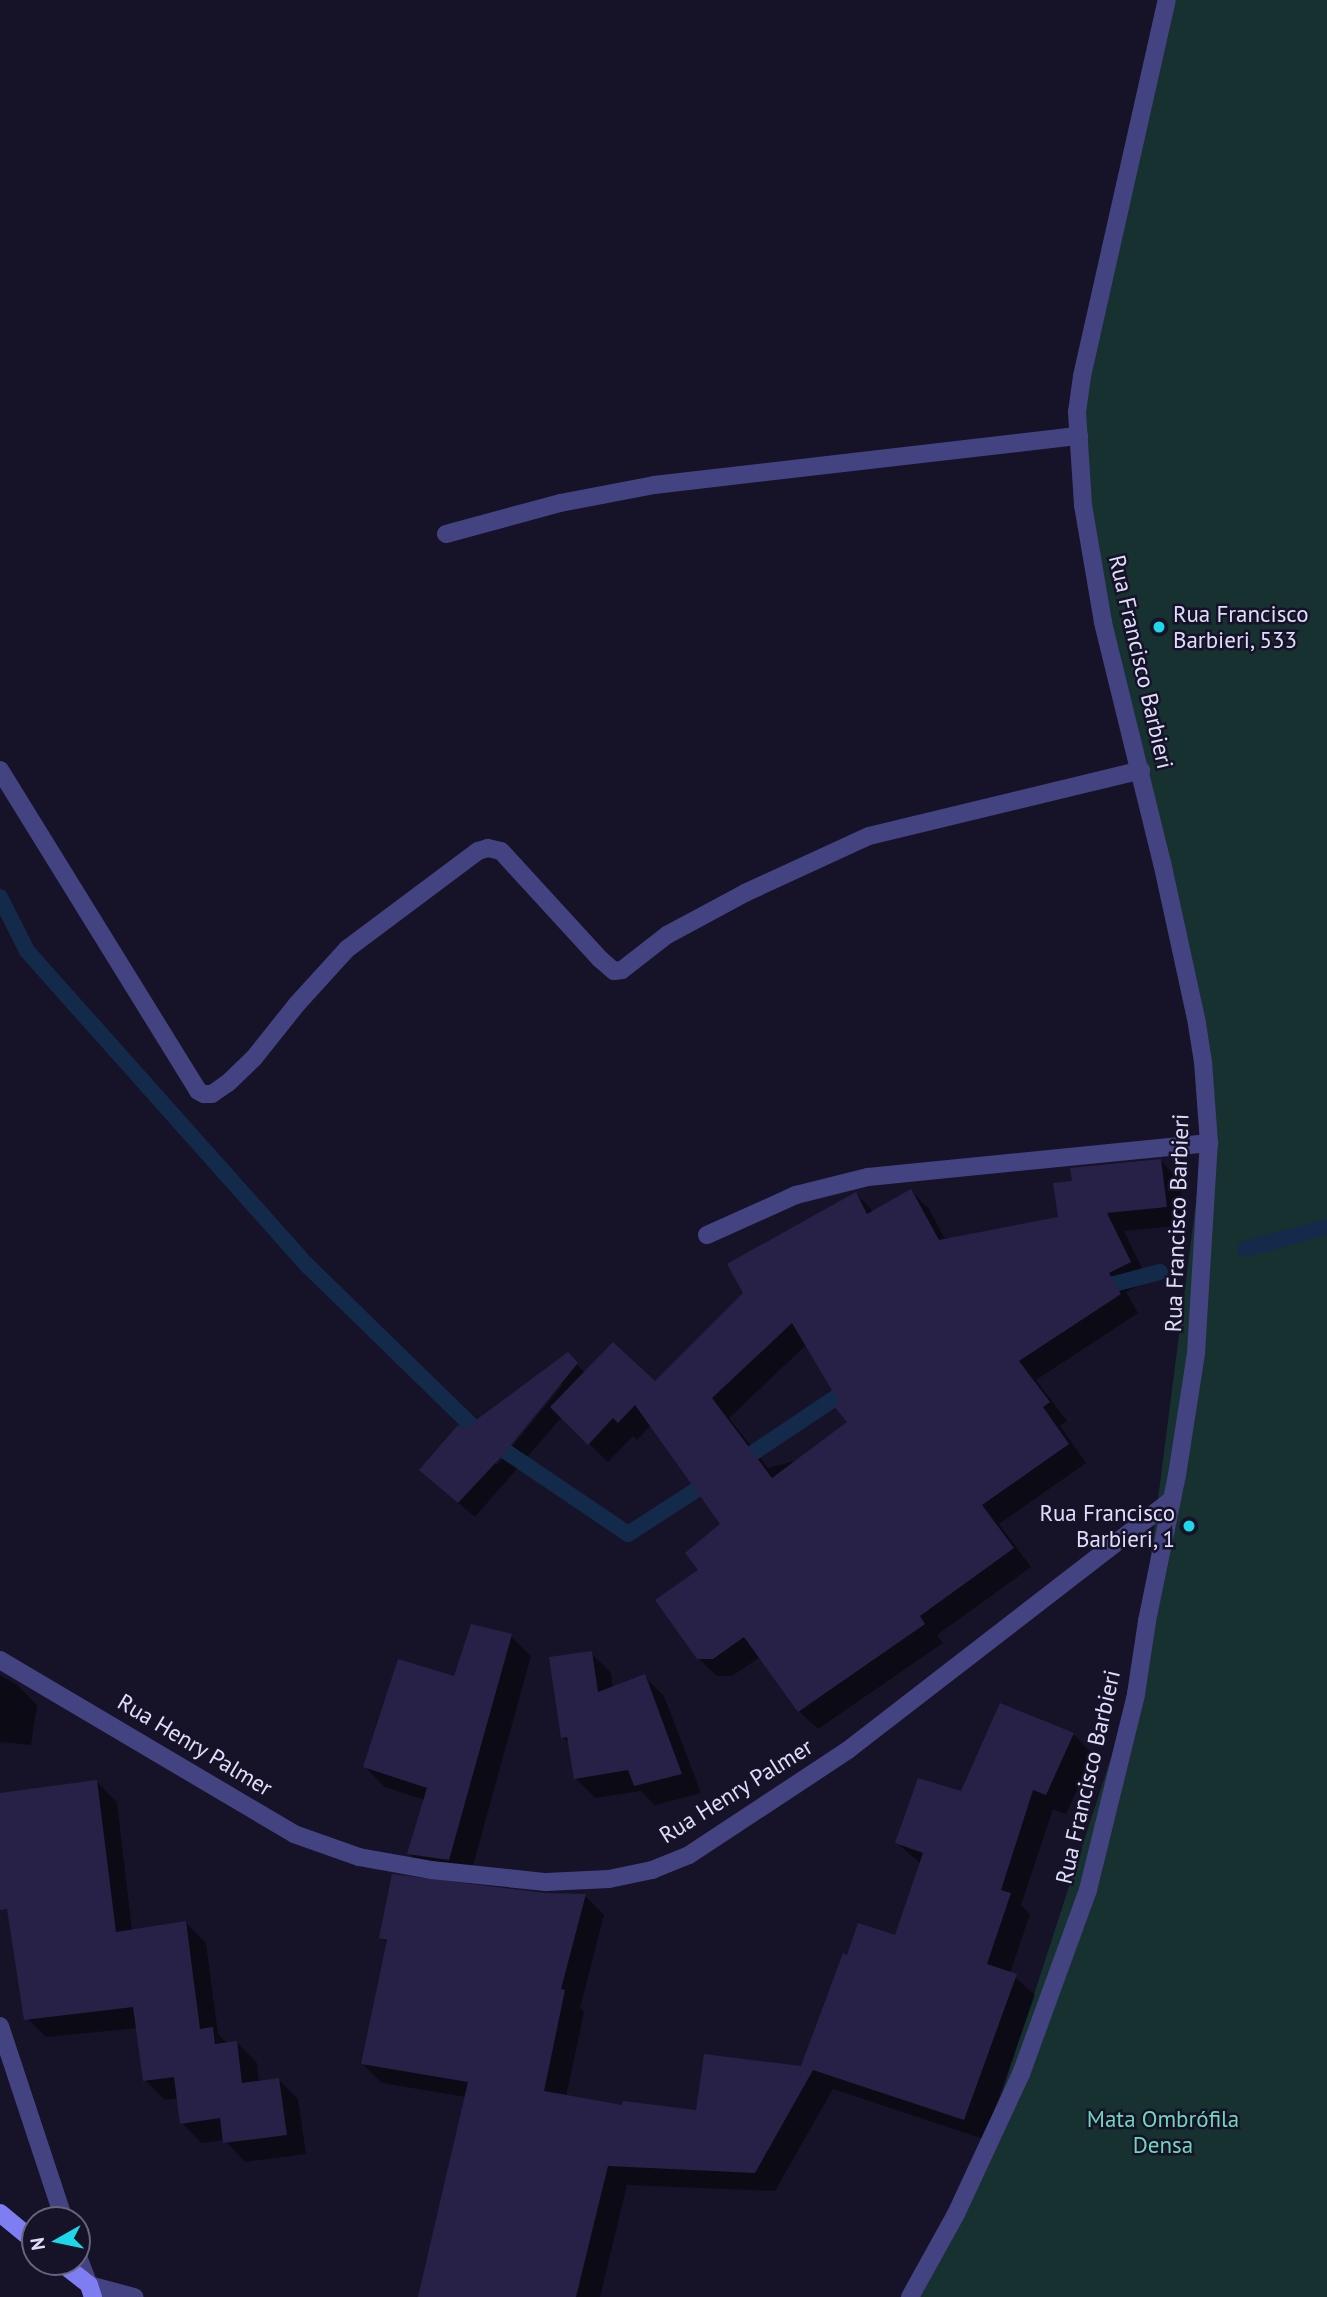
<!DOCTYPE html>
<html>
<head>
<meta charset="utf-8">
<style>
	body { margin:0 }
	#map { position:relative; width:1327px; height:2297px; overflow:hidden; background:#161328; font-family:"PT Sans",sans-serif }
	div>[style] { position:absolute }
	[style*='--x'] { left:calc(var(--x)*1px); top:calc(var(--y)*1px); width:calc(var(--w)*1px); rotate:calc(var(--a)*1deg) }
	.green>* { inset:0; background:#173130 }
	.shadow>* { inset:0; background:#0007 }
	.stream>* { height:16px; margin:-8px; padding:0 8px; transform-origin:8px; border-radius:8px; background:#142a4b }
	.building>* { inset:0; background:#282147 }
	.minor>* { height:18px; margin:-9px; padding:0 9px; transform-origin:9px; border-radius:9px; background:#444382 }
	.secondary>* { height:18px; margin:-9px; padding:0 9px; transform-origin:9px; border-radius:9px; background:#7e7ef2 }
	.dots>* { width:19px; height:19px; translate:-50% -50%; box-sizing:border-box; border:4px solid #161328; border-radius:50% }
	span { translate:-50% -50%; white-space:nowrap; text-align:center; line-height:1.15; -webkit-text-stroke:5px #161328; paint-order:stroke }
	.poi-label { font-size:23px; color:#e0ddfc }
	.left { translate:0 -50%; text-align:left }
	.right { translate:-100% -50%; text-align:right }
	.street-label { font-size:23px; color:#e0ddfc }
	.park-label { font-size:23px; color:#70d6ba }
	.north { position:absolute; left:21px; top:2206px; width:70px; height:70px; box-sizing:border-box; background:#161328; border:2px solid #67647d; border-radius:50%; rotate:261deg; font-size:19px; font-weight:700; line-height:28px; text-align:center; color:#e0ddfc }
	.north::after { content:''; display:block; margin:auto; width:24px; height:32px; background:#1dd8e8; clip-path:polygon(50% 0,100% 100%,50% 72%,0 100%) }
</style>
</head>
<body>
<div id="map">
	<div class="green">
		<div style="clip-path:polygon(1165px 0,1327px 0,1327px 2297px,906px 2297px,972px 2185px,1134px 1687px,1207px 1116px,1104px 623px,1079px 404px)"></div>
	</div>
	<div class="shadow">
		<div style="clip-path:polygon(evenodd,1161px 1161px,1179px 1180px,1185px 1225px,1124px 1231px,1148px 1281px,1126px 1292px,1138px 1313px,1036px 1380px,1067px 1421px,1060px 1426px,1086px 1463px,999px 1524px,1031px 1567px,937px 1635px,943px 1643px,818px 1729px,799px 1711px,760px 1657px,732px 1676px,717px 1676px,698px 1658px,701px 1571px,723px 1525px,651px 1425px,637px 1440px,633px 1436px,608px 1462px,562px 1417px,475px 1517px,437px 1485px,464px 1432px,567px 1355px,585px 1373px,655px 1384px,856px 1194px,874px 1212px,911px 1191px,929px 1209px,946px 1241px,1060px 1219px,1074px 1182px,1161px 1161px,807px 1344px,842px 1403px,849px 1423px,798px 1460px,768px 1468px,729px 1418px,807px 1344px,1161px 1161px,564px 1383px,497px 1465px,495px 1463px,556px 1387px,564px 1383px)"></div>
		<div style="clip-path:polygon(511px 1636px,531px 1656px,469px 1880px,429px 1873px,409px 1854px,425px 1800px,385px 1787px,365px 1767px)"></div>
		<div style="clip-path:polygon(591px 1653px,611px 1673px,613px 1688px,644px 1676px,664px 1696px,701px 1793px,655px 1805px,641px 1791px,595px 1798px,575px 1778px,570px 1744px,563px 1737px)"></div>
		<div style="clip-path:polygon(0 1675px,17px 1685px,37px 1705px,31px 1745px,0 1742px)"></div>
		<div style="clip-path:polygon(1073px 1734px,1093px 1754px,1066px 1814px,1053px 1809px,1021px 1905px,1030px 1914px,1010px 1973px,1035px 1995px,984px 2139px,833px 2089px,775px 2191px,627px 2185px,600px 2297px,420px 2297px,466px 2097px,382px 2083px,363px 2064px,388px 1944px,381px 1937px,545px 1895px,585px 1896px,604px 1915px,580px 2008px,584px 2012px,566px 2097px,624px 2107px,698px 2111px,803px 2068px,848px 1957px,896px 1937px,921px 1864px,897px 1843px,962px 1794px)"></div>
		<div style="clip-path:polygon(97px 1782px,117px 1802px,132px 1931px,186px 1923px,206px 1943px,218px 2034px,228px 2044px,237px 2043px,257px 2063px,259px 2082px,278px 2079px,298px 2099px,306px 2154px,245px 2162px,224px 2140px,202px 2143px,182px 2123px,179px 2098px,165px 2100px,145px 2080px,138px 2028px,46px 2037px,26px 2017px,0 1855px,0 1795px)"></div>
	</div>
	<div class="stream">
		<div style="--x:0;--y:897;--w:60;--a:63.4"></div>
		<div style="--x:27;--y:951;--w:421;--a:48.3"></div>
		<div style="--x:307;--y:1265;--w:242;--a:44.3"></div>
		<div style="--x:480;--y:1434;--w:179;--a:34"></div>
		<div style="--x:628;--y:1534;--w:101;--a:-32.9"></div>
		<div style="--x:1245;--y:1249;--w:85;--a:-15"></div>
		<div style="--x:1095;--y:1289;--w:67;--a:-14.7"></div>
		<div style="--x:735;--y:1465;--w:142;--a:-33.8"></div>
	</div>
	<div class="building">
		<div style="clip-path:polygon(evenodd,1161px 1159px,1167px 1207px,1107px 1213px,1131px 1262px,1109px 1273px,1121px 1294px,1019px 1361px,1050px 1402px,1043px 1407px,1069px 1444px,982px 1505px,1014px 1548px,920px 1616px,925px 1624px,798px 1712px,744px 1637px,713px 1659px,697px 1659px,655px 1600px,698px 1570px,685px 1553px,720px 1524px,635px 1405px,618px 1423px,613px 1418px,588px 1445px,550px 1407px,613px 1342px,655px 1381px,743px 1293px,727px 1264px,856px 1192px,867px 1214px,911px 1189px,939px 1240px,1058px 1217px,1053px 1183px,1072px 1181px,1070px 1168px,1161px 1159px,792px 1323px,839px 1402px,834px 1406px,847px 1422px,772px 1478px,712px 1398px,792px 1323px)"></div>
		<div style="clip-path:polygon(568px 1352px,578px 1363px,501px 1457px,458px 1503px,419px 1470px,458px 1425px,464px 1429px)"></div>
		<div style="clip-path:polygon(471px 1624px,512px 1634px,449px 1860px,407px 1854px,427px 1788px,363px 1767px,398px 1659px,454px 1676px)"></div>
		<div style="clip-path:polygon(592px 1651px,598px 1692px,645px 1674px,682px 1774px,634px 1786px,628px 1770px,574px 1779px,567px 1737px,561px 1738px,549px 1657px)"></div>
		<div style="clip-path:polygon(1000px 1703px,1074px 1733px,1046px 1795px,1033px 1790px,1001px 1890px,1011px 1893px,987px 1964px,1017px 1974px,964px 2120px,813px 2070px,755px 2173px,608px 2166px,576px 2297px,418px 2297px,468px 2082px,361px 2064px,387px 1940px,379px 1938px,392px 1874px,545px 1893px,586px 1894px,561px 1989px,565px 1990px,544px 2091px,622px 2105px,623px 2101px,696px 2110px,704px 2054px,801px 2066px,843px 1953px,847px 1955px,858px 1923px,895px 1935px,923px 1853px,895px 1843px,918px 1778px,961px 1791px)"></div>
		<div style="clip-path:polygon(97px 1780px,116px 1932px,186px 1921px,200px 2029px,213px 2027px,215px 2044px,237px 2041px,242px 2083px,279px 2078px,287px 2135px,223px 2143px,220px 2118px,180px 2124px,174px 2077px,143px 2081px,133px 2007px,24px 2020px,7px 1909px,0 1910px,0 1793px)"></div>
	</div>
	<div class="minor">
		<div style="--x:446;--y:534;--w:118;--a:-15.2"></div>
		<div style="--x:560;--y:503;--w:96;--a:-10.8"></div>
		<div style="--x:654;--y:485;--w:428;--a:-6.6"></div>
		<div style="--x:0;--y:770;--w:377;--a:58.3"></div>
		<div style="--x:198;--y:1091;--w:7;--a:27"></div>
		<div style="--x:204;--y:1094;--w:8;--a:0"></div>
		<div style="--x:212;--y:1094;--w:19;--a:-35"></div>
		<div style="--x:228;--y:1083;--w:36;--a:-44"></div>
		<div style="--x:254;--y:1058;--w:69;--a:-51.5"></div>
		<div style="--x:297;--y:1004;--w:74;--a:-47.7"></div>
		<div style="--x:347;--y:949;--w:164;--a:-36.8"></div>
		<div style="--x:478;--y:851;--w:10;--a:-17"></div>
		<div style="--x:488;--y:848;--w:13;--a:13"></div>
		<div style="--x:501;--y:851;--w:147;--a:47.5"></div>
		<div style="--x:600;--y:959;--w:18;--a:41"></div>
		<div style="--x:614;--y:971;--w:8;--a:-7"></div>
		<div style="--x:622;--y:970;--w:57;--a:-37.9"></div>
		<div style="--x:667;--y:935;--w:89;--a:-28.3"></div>
		<div style="--x:745;--y:893;--w:136;--a:-24.7"></div>
		<div style="--x:869;--y:836;--w:280;--a:-13.6"></div>
		<div style="--x:707;--y:1235;--w:98;--a:-24.2"></div>
		<div style="--x:796;--y:1195;--w:74;--a:-14"></div>
		<div style="--x:868;--y:1177;--w:343;--a:-5.7"></div>
		<div style="--x:0;--y:1660;--w:342;--a:30.6"></div>
		<div style="--x:294;--y:1834;--w:69;--a:19.5"></div>
		<div style="--x:359;--y:1857;--w:73;--a:10.2"></div>
		<div style="--x:431;--y:1870;--w:116;--a:6"></div>
		<div style="--x:546;--y:1882;--w:63;--a:-2.7"></div>
		<div style="--x:609;--y:1879;--w:44;--a:-11.8"></div>
		<div style="--x:652;--y:1870;--w:40;--a:-22"></div>
		<div style="--x:689;--y:1855;--w:191;--a:-33.4"></div>
		<div style="--x:848;--y:1750;--w:409;--a:-37.7"></div>
		<div style="--x:0;--y:2026;--w:204;--a:71.7"></div>
		<div style="--x:77;--y:2254;--w:33;--a:69"></div>
		<div style="--x:89;--y:2285;--w:47;--a:14.9"></div>
		<div style="--x:910;--y:2297;--w:95;--a:-61"></div>
		<div style="--x:956;--y:2214;--w:154;--a:-65.1"></div>
		<div style="--x:1021;--y:2074;--w:196;--a:-70"></div>
		<div style="--x:1088;--y:1890;--w:202;--a:-76.2"></div>
		<div style="--x:1136;--y:1694;--w:74;--a:-81.4"></div>
		<div style="--x:1147;--y:1621;--w:149;--a:-78.4"></div>
		<div style="--x:1177;--y:1475;--w:123;--a:-81.1"></div>
		<div style="--x:1196;--y:1353;--w:210;--a:-86.5"></div>
		<div style="--x:1209;--y:1143;--w:81;--a:-94.2"></div>
		<div style="--x:1203;--y:1062;--w:39;--a:-99"></div>
		<div style="--x:1197;--y:1023;--w:164;--a:-102.3"></div>
		<div style="--x:1162;--y:863;--w:248;--a:-103.8"></div>
		<div style="--x:1103;--y:622;--w:119;--a:-99.7"></div>
		<div style="--x:1083;--y:505;--w:93;--a:-93.7"></div>
		<div style="--x:1077;--y:412;--w:36;--a:-82"></div>
		<div style="--x:1082;--y:376;--w:385;--a:-77.3"></div>
	</div>
	<div class="secondary">
		<div style="--x:0;--y:2213;--w:45;--a:39.6"></div>
		<div style="--x:60;--y:2262;--w:37;--a:38"></div>
		<div style="--x:89;--y:2285;--w:13;--a:72"></div>
	</div>
	<div class="dots">
		<div style="left:1159px;top:627px;background:#1dd8e8"></div>
		<div style="left:1189px;top:1526px;background:#1dd8e8"></div>
	</div>
	<div class="poi-label">
		<span class="left" style="left:1173px;top:627px">Rua Francisco<br>Barbieri, 533</span>
		<span class="right" style="left:1175px;top:1526px">Rua Francisco<br>Barbieri, 1</span>
	</div>
	<div class="street-label">
		<span style="left:1141px;top:662px;rotate:77deg">Rua Francisco Barbieri</span>
		<span style="left:1177px;top:1223px;rotate:-88deg">Rua Francisco Barbieri</span>
		<span style="left:195px;top:1745px;rotate:31deg">Rua Henry Palmer</span>
		<span style="left:1088px;top:1777px;rotate:-77deg">Rua Francisco Barbieri</span>
		<span style="left:736px;top:1791px;rotate:-32deg">Rua Henry Palmer</span>
	</div>
	<div class="park-label">
		<span style="left:1163px;top:2132px">Mata Ombrófila<br>Densa</span>
	</div>
	<div class="north">N</div>
</div>
</body>
</html>
